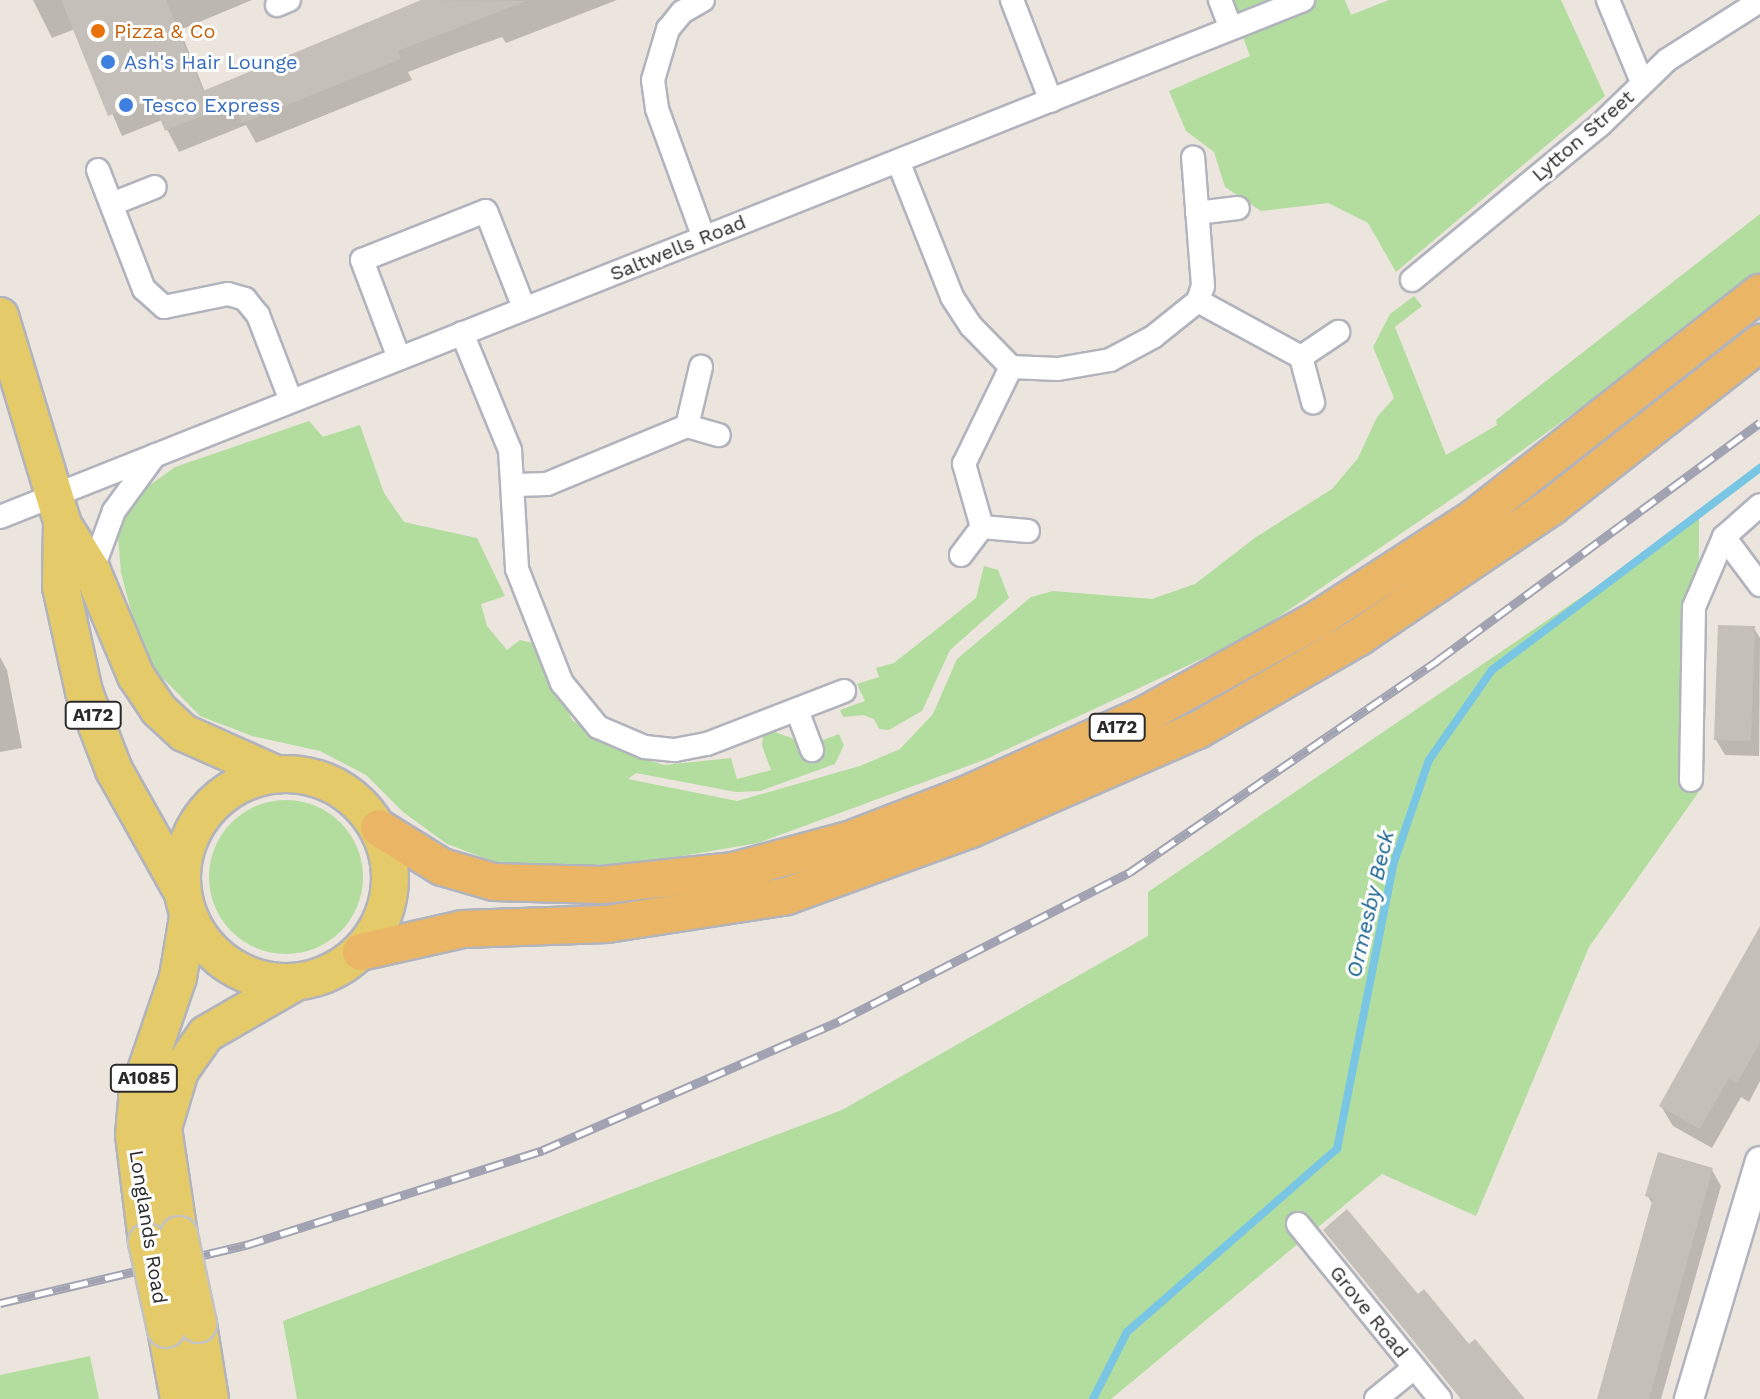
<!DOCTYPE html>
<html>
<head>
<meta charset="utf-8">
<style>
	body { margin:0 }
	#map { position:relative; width:1760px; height:1399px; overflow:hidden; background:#ebe5de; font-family:"Work Sans",sans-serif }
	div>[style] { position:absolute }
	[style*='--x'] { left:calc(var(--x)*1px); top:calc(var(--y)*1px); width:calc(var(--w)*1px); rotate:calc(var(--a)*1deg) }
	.green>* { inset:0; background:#b3dd9f }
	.round { border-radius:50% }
	.shadow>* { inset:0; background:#0003 }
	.stream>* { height:8px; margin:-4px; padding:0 4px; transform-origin:4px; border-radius:4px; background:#79c6e4 }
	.building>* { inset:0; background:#c4bfb9 }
	.roads { filter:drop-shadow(2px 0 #b1b3bd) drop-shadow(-2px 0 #b1b3bd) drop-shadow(0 2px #b1b3bd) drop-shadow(0 -2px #b1b3bd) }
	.minor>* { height:22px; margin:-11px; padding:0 11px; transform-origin:11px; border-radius:11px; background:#fff }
	.tertiary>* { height:28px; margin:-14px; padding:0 14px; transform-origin:14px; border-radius:14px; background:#fff }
	.primary>* { height:36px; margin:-18px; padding:0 18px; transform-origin:18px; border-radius:18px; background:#e5ca69 }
	.primary>.ring { margin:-18px; padding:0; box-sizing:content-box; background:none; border:36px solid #e5ca69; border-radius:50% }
	.trunk>* { height:36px; margin:-18px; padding:0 18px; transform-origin:18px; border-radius:18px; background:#eab666 }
	.rail>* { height:9px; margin-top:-4.5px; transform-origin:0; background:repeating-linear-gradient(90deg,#fff 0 18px,#a1a3b3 0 36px); box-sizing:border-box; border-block:2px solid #a1a3b3 }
	.bridges { filter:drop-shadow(2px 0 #c3c3c3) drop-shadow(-2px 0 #c3c3c3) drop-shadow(0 2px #c3c3c3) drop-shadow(0 -2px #c3c3c3) }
	.primary-bridge>* { height:36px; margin:-18px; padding:0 18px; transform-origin:18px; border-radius:18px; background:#e5ca69 }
	.dots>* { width:22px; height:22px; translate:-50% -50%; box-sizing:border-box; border:4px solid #fff; border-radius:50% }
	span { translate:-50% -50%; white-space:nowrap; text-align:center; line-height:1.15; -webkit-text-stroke:6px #fff; paint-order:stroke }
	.shield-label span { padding:2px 6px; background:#fff; border:2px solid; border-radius:6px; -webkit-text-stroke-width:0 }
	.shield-label { font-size:18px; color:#2a2a2a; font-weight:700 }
	.food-label { font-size:20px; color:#c56008 }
	.left { translate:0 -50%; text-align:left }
	.shop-label { font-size:20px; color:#366cbe }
	.street-label { font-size:20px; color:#2a2a2a }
	.water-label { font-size:22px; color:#196490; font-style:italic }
</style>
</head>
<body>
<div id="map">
	<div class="green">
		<div style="clip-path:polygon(1229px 0,1345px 0,1351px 15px,1389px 0,1561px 0,1605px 96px,1396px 272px,1368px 223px,1328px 203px,1261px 211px,1225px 187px,1214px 152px,1186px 131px,1169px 91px,1250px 56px)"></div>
		<div style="clip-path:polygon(1760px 214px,1760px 278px,1506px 462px,1249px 637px,984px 760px,758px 843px,647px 862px,545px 868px,495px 862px,447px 844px,403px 812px,366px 775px,320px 751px,252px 736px,200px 716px,144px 659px,121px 573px,118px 536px,132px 498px,175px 467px,309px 421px,323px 437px,360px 425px,384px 493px,404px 522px,477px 538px,505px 596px,481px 604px,487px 626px,507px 650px,520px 640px,542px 645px,572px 720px,627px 753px,664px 765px,731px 758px,737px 779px,771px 770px,762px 746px,763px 736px,772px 731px,797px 740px,805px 760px,824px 753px,823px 740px,839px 734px,844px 745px,835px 764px,760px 791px,736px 792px,636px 773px,628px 779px,737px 801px,860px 766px,900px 749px,933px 714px,957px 659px,1031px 597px,1053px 591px,1152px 599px,1195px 584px,1256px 537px,1332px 489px,1358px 458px,1377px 417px,1394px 398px,1373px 347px,1390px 314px,1414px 296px,1422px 306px,1395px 327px,1446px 455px,1497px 425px,1496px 420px)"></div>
		<div style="clip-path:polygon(1699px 517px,1698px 793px,1589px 947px,1476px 1216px,1382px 1174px,1111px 1399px,297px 1399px,283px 1321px,842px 1110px,1148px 936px,1148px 892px)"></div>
		<div style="clip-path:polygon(984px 566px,998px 570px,1009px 598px,950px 650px,922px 711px,889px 730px,879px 729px,874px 719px,863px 715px,843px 717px,840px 710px,865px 701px,857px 684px,879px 677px,876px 668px,894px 663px,976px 598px)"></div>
		<div class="round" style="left:209px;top:800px;width:154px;height:154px"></div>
		<div style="clip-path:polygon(90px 1356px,99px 1399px,0 1399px,0 1375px)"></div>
	</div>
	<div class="shadow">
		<div style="clip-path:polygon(33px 0,252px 0,180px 30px,205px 92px,426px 0,617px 0,506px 43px,502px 37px,457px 53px,408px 72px,412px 80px,256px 143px,246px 125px,179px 152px,162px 120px,122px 136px,75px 29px,52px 38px)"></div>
		<div style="clip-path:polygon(1754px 628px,1760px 638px,1759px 756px,1725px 755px,1716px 740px)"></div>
		<div style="clip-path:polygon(0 657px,7px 670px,22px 748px,0 752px)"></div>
		<div style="clip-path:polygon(1760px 932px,1760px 1081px,1749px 1102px,1741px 1097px,1712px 1148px,1673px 1126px,1661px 1106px)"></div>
		<div style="clip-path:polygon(1712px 1170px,1721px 1186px,1661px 1399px,1599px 1399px,1653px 1205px,1647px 1195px)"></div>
		<div style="clip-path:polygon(1326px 1230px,1418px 1297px,1523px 1399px,1461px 1399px)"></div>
	</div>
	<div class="stream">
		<div style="--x:1093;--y:1399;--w:75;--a:-63.1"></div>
		<div style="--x:1127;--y:1332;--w:279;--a:-41.1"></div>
		<div style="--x:1337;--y:1149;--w:289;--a:-78.8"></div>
		<div style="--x:1393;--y:865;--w:111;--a:-71.1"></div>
		<div style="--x:1429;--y:760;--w:110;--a:-55"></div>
		<div style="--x:1492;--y:670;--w:336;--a:-37"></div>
	</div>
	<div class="building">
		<div style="clip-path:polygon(61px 0,166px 0,203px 91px,421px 0,526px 1px,398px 51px,401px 59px,242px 123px,234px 103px,165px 131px,152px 98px,108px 116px)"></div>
		<div style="clip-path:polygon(1718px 625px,1755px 626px,1751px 741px,1714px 740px)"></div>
		<div style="clip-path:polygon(1760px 926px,1760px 1043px,1737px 1083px,1729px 1078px,1700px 1129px,1659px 1106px)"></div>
		<div style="clip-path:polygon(1658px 1152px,1713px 1168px,1649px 1399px,1597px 1399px,1653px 1198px,1645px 1196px)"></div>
		<div style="clip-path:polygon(1347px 1209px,1418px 1294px,1424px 1289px,1469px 1344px,1475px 1339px,1525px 1399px,1461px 1399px,1323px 1230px)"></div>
	</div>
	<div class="roads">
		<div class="minor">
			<div style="--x:703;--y:0;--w:24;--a:150"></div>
			<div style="--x:682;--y:12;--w:22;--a:129"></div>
			<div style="--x:668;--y:29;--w:53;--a:106.4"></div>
			<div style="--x:653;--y:80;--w:29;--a:82"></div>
			<div style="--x:657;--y:109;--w:137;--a:70"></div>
			<div style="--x:1012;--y:0;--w:108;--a:68.9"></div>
			<div style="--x:1220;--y:0;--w:30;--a:69"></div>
			<div style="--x:1608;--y:0;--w:89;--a:67.5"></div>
			<div style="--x:277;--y:5;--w:13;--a:-23"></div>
			<div style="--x:898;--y:161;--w:146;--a:68.3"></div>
			<div style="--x:952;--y:297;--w:35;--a:57"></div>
			<div style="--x:971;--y:326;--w:57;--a:45.7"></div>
			<div style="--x:1011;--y:367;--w:47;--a:2.4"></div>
			<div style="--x:1058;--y:369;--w:53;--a:-9.8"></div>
			<div style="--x:1110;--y:360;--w:49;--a:-28.1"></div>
			<div style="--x:1153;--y:337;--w:58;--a:-38.7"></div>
			<div style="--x:1198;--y:301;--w:16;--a:-72"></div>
			<div style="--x:1203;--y:286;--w:129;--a:-94.4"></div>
			<div style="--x:98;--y:170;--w:128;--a:68.9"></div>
			<div style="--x:144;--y:289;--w:27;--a:42"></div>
			<div style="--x:164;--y:307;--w:65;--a:-11.5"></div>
			<div style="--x:228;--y:294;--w:18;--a:16"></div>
			<div style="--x:245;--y:299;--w:21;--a:51"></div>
			<div style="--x:258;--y:315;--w:92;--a:69"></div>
			<div style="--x:112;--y:204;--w:46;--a:-21.6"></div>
			<div style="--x:1197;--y:213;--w:41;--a:-7"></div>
			<div style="--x:1412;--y:280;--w:242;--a:-39.5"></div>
			<div style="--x:1599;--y:126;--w:95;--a:-44.1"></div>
			<div style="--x:1667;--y:60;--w:110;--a:-32.4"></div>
			<div style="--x:1198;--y:301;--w:117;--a:28.5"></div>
			<div style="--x:1301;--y:357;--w:45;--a:-34"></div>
			<div style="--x:462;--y:333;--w:126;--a:67.7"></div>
			<div style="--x:510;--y:450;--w:119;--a:86.6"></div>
			<div style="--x:517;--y:569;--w:123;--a:68.5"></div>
			<div style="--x:562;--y:683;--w:57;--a:50.7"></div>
			<div style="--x:598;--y:727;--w:51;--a:23.1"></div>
			<div style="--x:645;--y:747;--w:30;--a:6"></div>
			<div style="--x:675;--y:750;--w:33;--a:-11"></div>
			<div style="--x:707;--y:744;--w:147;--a:-21.1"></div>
			<div style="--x:1301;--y:357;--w:47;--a:75.1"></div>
			<div style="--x:399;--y:358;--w:105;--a:-110.7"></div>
			<div style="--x:362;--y:260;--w:133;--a:-21.6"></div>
			<div style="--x:486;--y:211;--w:104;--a:68.6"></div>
			<div style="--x:687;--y:426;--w:33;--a:16"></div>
			<div style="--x:515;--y:485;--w:32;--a:-2"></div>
			<div style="--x:547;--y:484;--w:152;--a:-22.5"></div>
			<div style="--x:687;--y:426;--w:61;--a:-76.7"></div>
			<div style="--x:0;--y:517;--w:1402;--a:-21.64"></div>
			<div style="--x:982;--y:527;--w:66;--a:-105.9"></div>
			<div style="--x:964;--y:464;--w:108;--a:-64.1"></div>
			<div style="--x:1724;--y:537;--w:60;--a:53.1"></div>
			<div style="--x:961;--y:555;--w:35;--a:-53"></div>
			<div style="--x:982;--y:527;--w:46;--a:5"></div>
			<div style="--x:92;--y:571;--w:64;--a:-69.9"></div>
			<div style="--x:114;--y:511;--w:69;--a:-53.8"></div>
			<div style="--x:797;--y:710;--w:43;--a:69.4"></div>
			<div style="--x:1691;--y:780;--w:173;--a:-89"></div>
			<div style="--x:1694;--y:607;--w:76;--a:-66.8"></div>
			<div style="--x:1724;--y:537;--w:48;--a:-41.6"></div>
			<div style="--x:1298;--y:1224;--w:225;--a:50.9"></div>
			<div style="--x:1376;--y:1399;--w:49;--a:-39.2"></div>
		</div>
		<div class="tertiary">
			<div style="--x:1689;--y:1399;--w:248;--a:-73.4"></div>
		</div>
		<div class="primary">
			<div style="--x:0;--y:316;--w:215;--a:73.2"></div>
			<div style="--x:62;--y:522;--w:65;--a:90.9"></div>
			<div style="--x:61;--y:587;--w:107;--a:77.6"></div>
			<div style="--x:84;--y:692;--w:84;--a:69"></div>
			<div style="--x:114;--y:770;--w:139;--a:60.7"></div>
			<div style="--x:62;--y:523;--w:57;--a:58"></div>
			<div style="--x:92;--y:571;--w:114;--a:67.3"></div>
			<div style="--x:136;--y:676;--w:40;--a:56"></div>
			<div style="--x:158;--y:709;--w:35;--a:43"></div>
			<div style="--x:184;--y:733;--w:98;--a:24"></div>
			<div class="ring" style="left:182px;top:774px;width:172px;height:172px"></div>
			<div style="--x:179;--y:1235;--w:108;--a:-98.5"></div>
			<div style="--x:163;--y:1128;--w:59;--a:-73.4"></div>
			<div style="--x:180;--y:1071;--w:45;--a:-54.9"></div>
			<div style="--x:206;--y:1034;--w:102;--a:-30.1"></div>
			<div style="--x:147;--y:1242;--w:108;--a:-96.9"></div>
			<div style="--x:134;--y:1135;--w:38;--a:-85"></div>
			<div style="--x:137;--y:1097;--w:127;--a:-71.1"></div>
			<div style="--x:178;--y:977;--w:61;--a:-80.5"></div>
			<div style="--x:198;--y:1324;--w:76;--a:80.9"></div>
			<div style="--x:166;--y:1329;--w:71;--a:79.5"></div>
		</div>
		<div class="trunk">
			<div style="--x:379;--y:828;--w:74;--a:31.8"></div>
			<div style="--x:442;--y:867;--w:54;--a:16.1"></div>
			<div style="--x:494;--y:882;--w:108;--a:1.6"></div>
			<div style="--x:602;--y:885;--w:133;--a:-6.1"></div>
			<div style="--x:734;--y:871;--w:119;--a:-15.1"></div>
			<div style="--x:849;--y:840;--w:122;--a:-21.1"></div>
			<div style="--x:963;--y:796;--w:201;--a:-24.1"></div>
			<div style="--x:1146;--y:714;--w:196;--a:-28.9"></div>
			<div style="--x:1318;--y:619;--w:186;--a:-32.9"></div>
			<div style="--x:1474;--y:518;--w:364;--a:-38.2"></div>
			<div style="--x:361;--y:952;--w:105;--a:-12.7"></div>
			<div style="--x:463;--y:929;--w:144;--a:-2"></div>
			<div style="--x:607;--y:924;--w:182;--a:-8.8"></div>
			<div style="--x:787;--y:896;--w:196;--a:-20"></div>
			<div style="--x:971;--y:829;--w:248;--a:-23.6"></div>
			<div style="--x:1198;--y:730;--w:186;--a:-30"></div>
			<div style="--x:1359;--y:637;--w:232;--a:-34.1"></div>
			<div style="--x:1551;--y:507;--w:266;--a:-38.1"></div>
		</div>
	</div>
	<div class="rail">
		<div style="--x:0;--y:1303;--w:253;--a:-13.3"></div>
		<div style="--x:246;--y:1245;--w:312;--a:-17.7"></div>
		<div style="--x:543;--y:1150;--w:323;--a:-23.5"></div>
		<div style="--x:839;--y:1021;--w:327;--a:-27.1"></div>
		<div style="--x:1130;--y:872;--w:374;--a:-34.5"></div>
		<div style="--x:1438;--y:660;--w:400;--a:-36.4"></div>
	</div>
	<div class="bridges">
		<div class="primary-bridge">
			<div style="--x:179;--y:1235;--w:91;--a:77.9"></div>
			<div style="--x:147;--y:1242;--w:89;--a:77.7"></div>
		</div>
	</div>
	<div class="dots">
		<div style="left:98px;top:31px;background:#e8710a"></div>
		<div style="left:108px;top:62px;background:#3f7fe0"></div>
		<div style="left:126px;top:105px;background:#3f7fe0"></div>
	</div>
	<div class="shield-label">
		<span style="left:93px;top:715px">A172</span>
		<span style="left:1117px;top:727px">A172</span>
		<span style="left:144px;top:1078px">A1085</span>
	</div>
	<div class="food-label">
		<span class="left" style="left:114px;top:31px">Pizza &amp; Co</span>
	</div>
	<div class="shop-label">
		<span class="left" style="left:124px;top:62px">Ash's Hair Lounge</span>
		<span class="left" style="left:142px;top:105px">Tesco Express</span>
	</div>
	<div class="street-label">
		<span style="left:1583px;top:136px;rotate:-41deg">Lytton Street</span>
		<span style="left:678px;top:248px;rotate:-22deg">Saltwells Road</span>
		<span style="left:148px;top:1227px;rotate:81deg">Longlands Road</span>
		<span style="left:1369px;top:1312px;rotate:51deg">Grove Road</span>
	</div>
	<div class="water-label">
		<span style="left:1370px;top:904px;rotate:-77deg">Ormesby Beck</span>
	</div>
</div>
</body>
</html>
